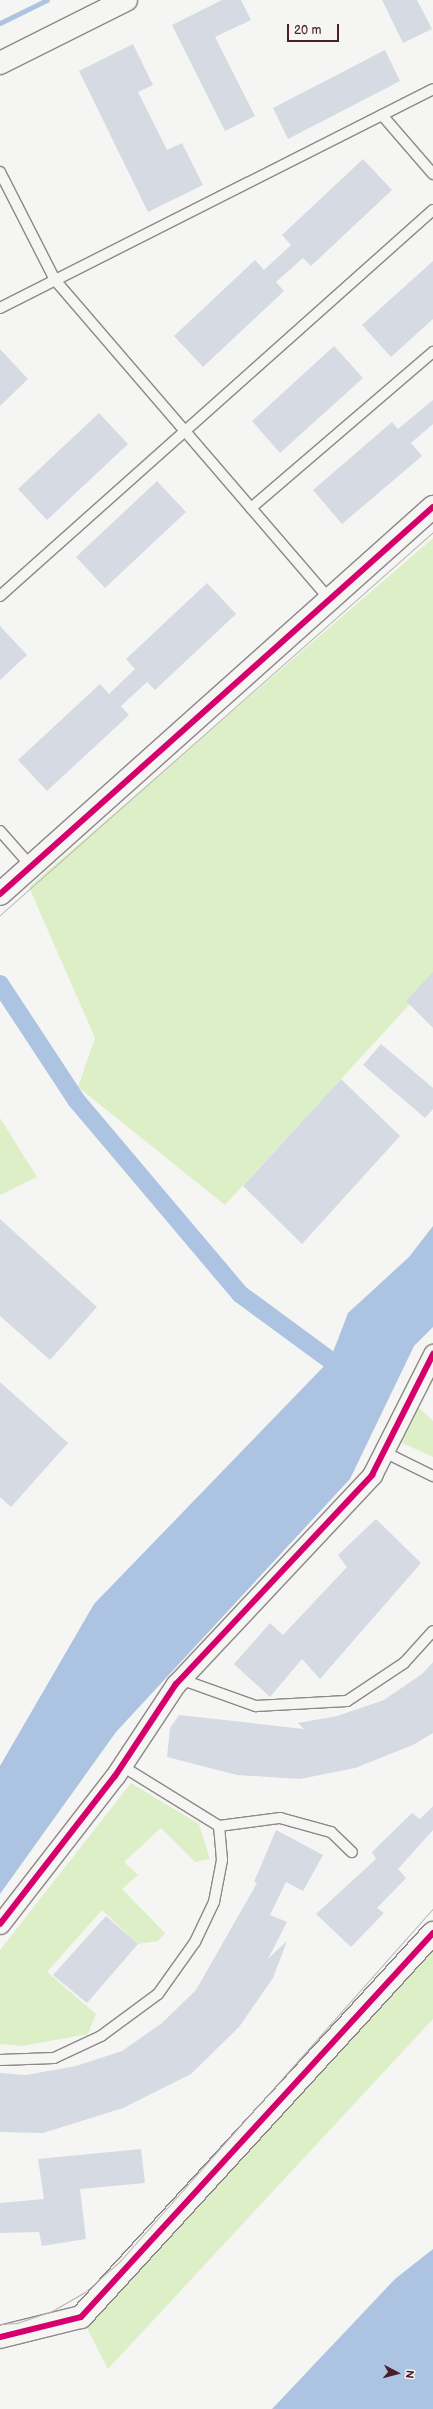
<!DOCTYPE html>
<html>
<head>
<meta charset="utf-8">
<style>
	body { margin:0 }
	#map { position:relative; width:433px; height:2409px; overflow:hidden; background:#f5f5f3; font-family:"Balsamiq Sans",sans-serif }
	div>[style] { position:absolute }
	[style*='--x'] { left:calc(var(--x)*1px); top:calc(var(--y)*1px); width:calc(var(--w)*1px); rotate:calc(var(--a)*1deg) }
	.green>* { inset:0; background:#ddefc7 }
	.water>* { inset:0; background:#acc4e1 }
	.stream>* { height:5px; margin:-2.5px; padding:0 2.5px; transform-origin:2.5px; border-radius:2.5px; background:#acc4e1 }
	.canal>* { height:18px; margin:-9px; padding:0 9px; transform-origin:9px; border-radius:9px; background:#acc4e1 }
	.building>* { inset:0; background:#d6dae2 }
	.roads { filter:drop-shadow(1px 0 #8f8788) drop-shadow(-1px 0 #8f8788) drop-shadow(0 1px #8f8788) drop-shadow(0 -1px #8f8788) }
	.lane>* { height:10px; margin:-5px; padding:0 5px; transform-origin:5px; border-radius:5px; background:#f5f5f3 }
	.street>* { height:19px; margin:-9.5px; padding:0 9.5px; transform-origin:9.5px; border-radius:9.5px; background:#f5f5f3 }
	.secondary>* { height:22px; margin:-11px; padding:0 11px; transform-origin:11px; border-radius:11px; background:#f5f5f3 }
	.tram>* { height:1px; margin:-0.5px; padding:0 0.5px; transform-origin:0.5px; border-radius:0.5px; background:#b6b2b2 }
	.cycleway>* { height:6px; margin:-3px; padding:0 3px; transform-origin:3px; border-radius:3px; background:#d6006c }
	span { translate:-50% -50%; white-space:nowrap; text-align:center; line-height:1.15; -webkit-text-stroke:3px #f6f6f2; paint-order:stroke }
	.north { position:absolute; left:377px; top:2353px; width:40px; height:40px; -webkit-text-stroke:3px #f6f6f2; paint-order:stroke; rotate:96deg; font-size:11px; font-weight:700; line-height:16px; text-align:center; color:#4a1f2b }
	.north::after { content:''; display:block; margin:auto; width:14px; height:18px; background:#4a1f2b; clip-path:polygon(50% 0,100% 100%,50% 72%,0 100%) }
	.scale { position:absolute; left:287px; top:24px; width:52px; height:18px; box-sizing:border-box; border:2px solid #4a1f2b; border-top:0; padding-left:5px; font-size:12px; line-height:14px; white-space:nowrap; color:#4a1f2b; -webkit-text-stroke:3px #f6f6f2; paint-order:stroke }
</style>
</head>
<body>
<div id="map">
	<div class="green">
		<div style="clip-path:polygon(433px 538px,433px 979px,225px 1205px,78px 1087px,95px 1038px,29px 887px)"></div>
		<div style="clip-path:polygon(0 1118px,37px 1177px,0 1195px)"></div>
		<div style="clip-path:polygon(418px 1407px,433px 1421px,433px 1457px,400px 1442px)"></div>
		<div style="clip-path:polygon(131px 1783px,199px 1824px,210px 1859px,195px 1862px,161px 1828px,124px 1862px,138px 1875px,122px 1889px,165px 1933px,158px 1941px,138px 1944px,102px 1910px,47px 1972px,96px 2014px,88px 2034px,22px 2046px,0 2044px,0 1950px)"></div>
		<div style="clip-path:polygon(433px 1933px,433px 2019px,108px 2369px,81px 2317px)"></div>
	</div>
	<div class="water">
		<div style="clip-path:polygon(433px 1226px,433px 1327px,414px 1346px,350px 1479px,116px 1732px,0 1894px,0 1766px,94px 1604px,330px 1360px,348px 1313px,409px 1257px)"></div>
		<div style="clip-path:polygon(433px 2249px,433px 2409px,272px 2409px,395px 2279px)"></div>
	</div>
	<div class="stream">
		<div style="--x:0;--y:23;--w:52;--a:-26.1"></div>
	</div>
	<div class="canal">
		<div style="--x:0;--y:984;--w:140;--a:56.7"></div>
		<div style="--x:77;--y:1101;--w:253;--a:49.8"></div>
		<div style="--x:240;--y:1294;--w:112;--a:36.3"></div>
	</div>
	<div class="building">
		<div style="clip-path:polygon(222px 0,241px 0,251px 20px,215px 37px,255px 116px,225px 131px,172px 25px)"></div>
		<div style="clip-path:polygon(382px 0,417px 0,432px 29px,403px 43px)"></div>
		<div style="clip-path:polygon(133px 44px,153px 85px,138px 92px,167px 150px,182px 143px,203px 185px,148px 212px,79px 71px)"></div>
		<div style="clip-path:polygon(385px 50px,400px 81px,288px 139px,273px 108px)"></div>
		<div style="clip-path:polygon(363px 159px,392px 190px,311px 266px,303px 258px,276px 282px,284px 291px,203px 367px,174px 336px,255px 260px,264px 270px,291px 245px,282px 235px)"></div>
		<div style="clip-path:polygon(433px 261px,433px 319px,391px 357px,362px 325px)"></div>
		<div style="clip-path:polygon(334px 346px,363px 378px,280px 453px,252px 421px)"></div>
		<div style="clip-path:polygon(0 349px,28px 379px,0 406px)"></div>
		<div style="clip-path:polygon(433px 400px,433px 424px,411px 443px,422px 456px,342px 524px,313px 490px,392px 422px,398px 429px)"></div>
		<div style="clip-path:polygon(99px 413px,128px 444px,47px 520px,18px 489px)"></div>
		<div style="clip-path:polygon(157px 481px,186px 512px,105px 588px,76px 557px)"></div>
		<div style="clip-path:polygon(207px 583px,236px 614px,155px 690px,147px 682px,121px 706px,129px 715px,47px 791px,18px 760px,100px 684px,109px 694px,135px 669px,126px 659px)"></div>
		<div style="clip-path:polygon(0 626px,27px 655px,0 680px)"></div>
		<div style="clip-path:polygon(433px 972px,433px 1028px,406px 1001px)"></div>
		<div style="clip-path:polygon(381px 1044px,433px 1088px,433px 1109px,425px 1118px,363px 1065px)"></div>
		<div style="clip-path:polygon(341px 1079px,400px 1136px,302px 1244px,243px 1186px)"></div>
		<div style="clip-path:polygon(0 1219px,97px 1307px,50px 1360px,0 1316px)"></div>
		<div style="clip-path:polygon(0 1382px,68px 1443px,11px 1507px,0 1497px)"></div>
		<div style="clip-path:polygon(376px 1519px,421px 1563px,320px 1679px,302px 1659px,270px 1697px,234px 1664px,270px 1623px,283px 1635px,347px 1567px,338px 1555px)"></div>
		<div style="clip-path:polygon(433px 1662px,433px 1733px,413px 1745px,355px 1768px,300px 1779px,237px 1775px,167px 1757px,170px 1728px,179px 1715px,304px 1729px,298px 1723px,337px 1716px,384px 1700px,422px 1674px)"></div>
		<div style="clip-path:polygon(433px 1806px,433px 1830px,398px 1869px,406px 1878px,377px 1908px,384px 1913px,351px 1947px,316px 1914px,376px 1859px,372px 1852px,412px 1813px,420px 1819px)"></div>
		<div style="clip-path:polygon(276px 1830px,323px 1855px,303px 1891px,286px 1882px,270px 1915px,287px 1922px,268px 1959px,287px 1941px,273px 1978px,239px 2027px,191px 2074px,123px 2108px,43px 2133px,0 2132px,0 2073px,26px 2075px,76px 2066px,122px 2051px,162px 2023px,196px 1990px,257px 1883px,254px 1882px)"></div>
		<div style="clip-path:polygon(106px 1916px,138px 1944px,87px 2003px,53px 1975px)"></div>
		<div style="clip-path:polygon(141px 2149px,145px 2183px,80px 2189px,86px 2239px,42px 2246px,39px 2232px,0 2233px,0 2203px,44px 2199px,38px 2159px)"></div>
	</div>
	<div class="roads">
		<div class="lane">
			<div style="--x:382;--y:115;--w:78;--a:49.2"></div>
			<div style="--x:0;--y:172;--w:121;--a:63"></div>
			<div style="--x:55;--y:280;--w:421;--a:49.3"></div>
			<div style="--x:0;--y:308;--w:485;--a:-26.8"></div>
			<div style="--x:251;--y:508;--w:240;--a:-40.6"></div>
			<div style="--x:0;--y:596;--w:580;--a:-41.72"></div>
			<div style="--x:0;--y:831;--w:47;--a:48.5"></div>
			<div style="--x:384;--y:1452;--w:55;--a:26.1"></div>
			<div style="--x:180;--y:1679;--w:81;--a:19.6"></div>
			<div style="--x:256;--y:1706;--w:91;--a:-3.1"></div>
			<div style="--x:347;--y:1701;--w:69;--a:-33.7"></div>
			<div style="--x:404;--y:1663;--w:43;--a:-47.8"></div>
			<div style="--x:122;--y:1766;--w:114;--a:31.7"></div>
			<div style="--x:219;--y:1826;--w:62;--a:-7.5"></div>
			<div style="--x:280;--y:1818;--w:53;--a:15.4"></div>
			<div style="--x:331;--y:1832;--w:29;--a:44"></div>
			<div style="--x:0;--y:2060;--w:54;--a:-2.1"></div>
			<div style="--x:54;--y:2058;--w:52;--a:-25.1"></div>
			<div style="--x:101;--y:2036;--w:71;--a:-36.4"></div>
			<div style="--x:158;--y:1994;--w:64;--a:-54.6"></div>
			<div style="--x:195;--y:1942;--w:44;--a:-64.6"></div>
			<div style="--x:214;--y:1902;--w:43;--a:-79.2"></div>
			<div style="--x:222;--y:1860;--w:34;--a:-95"></div>
		</div>
		<div class="street">
			<div style="--x:0;--y:1924;--w:187;--a:-52.2"></div>
			<div style="--x:115;--y:1776;--w:110;--a:-56.5"></div>
			<div style="--x:176;--y:1684;--w:287;--a:-46.8"></div>
			<div style="--x:372;--y:1475;--w:136;--a:-63.2"></div>
		</div>
		<div class="secondary">
			<div style="--x:0;--y:63;--w:141;--a:-26.6"></div>
			<div style="--x:0;--y:894;--w:581;--a:-41.79"></div>
			<div style="--x:0;--y:2337;--w:83;--a:-13.9"></div>
			<div style="--x:81;--y:2317;--w:521;--a:-47.49"></div>
		</div>
	</div>
	<div class="tram">
		<div style="--x:0;--y:915;--w:578;--a:-41.49"></div>
		<div style="--x:0;--y:2324;--w:17;--a:-3"></div>
		<div style="--x:17;--y:2323;--w:37;--a:-19"></div>
		<div style="--x:52;--y:2311;--w:38;--a:-30"></div>
		<div style="--x:85;--y:2292;--w:47;--a:-41.5"></div>
		<div style="--x:120;--y:2261;--w:471;--a:-48.4"></div>
	</div>
	<div class="cycleway">
		<div style="--x:0;--y:894;--w:581;--a:-41.79"></div>
		<div style="--x:0;--y:1924;--w:187;--a:-52.2"></div>
		<div style="--x:115;--y:1776;--w:110;--a:-56.5"></div>
		<div style="--x:176;--y:1684;--w:287;--a:-46.8"></div>
		<div style="--x:372;--y:1475;--w:136;--a:-63.2"></div>
		<div style="--x:0;--y:2337;--w:83;--a:-13.9"></div>
		<div style="--x:81;--y:2317;--w:521;--a:-47.49"></div>
	</div>
	<div class="north">N</div>
	<div class="scale">20 m</div>
</div>
</body>
</html>
